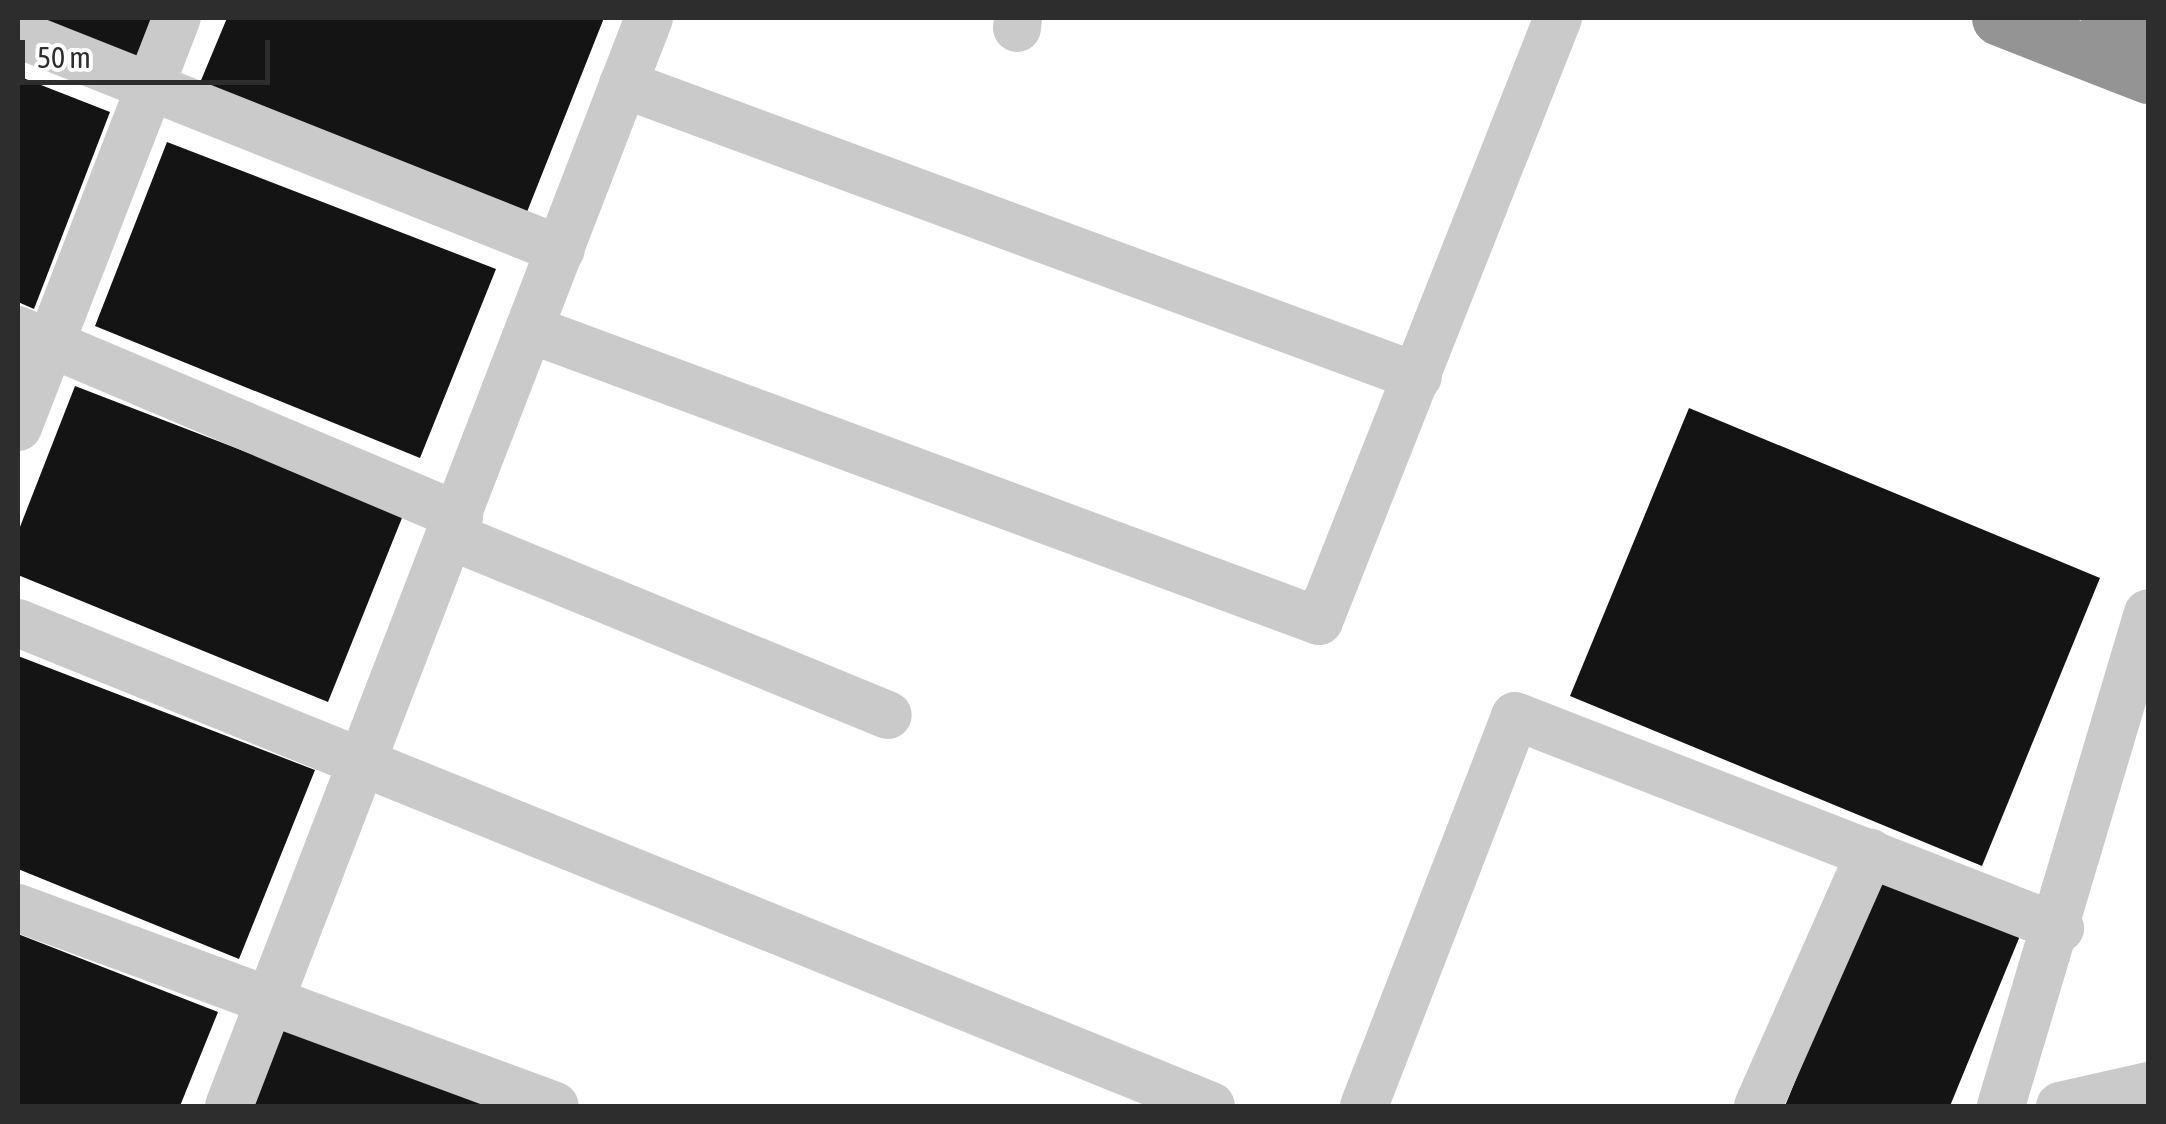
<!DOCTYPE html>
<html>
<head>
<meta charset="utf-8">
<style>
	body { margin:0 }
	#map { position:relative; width:2166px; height:1124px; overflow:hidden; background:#fff; font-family:"Asap Condensed",sans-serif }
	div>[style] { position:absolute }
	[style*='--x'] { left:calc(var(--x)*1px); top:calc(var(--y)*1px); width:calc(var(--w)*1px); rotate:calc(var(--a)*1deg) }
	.building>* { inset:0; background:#141414 }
	.minor>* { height:48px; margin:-24px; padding:0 24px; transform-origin:24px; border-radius:24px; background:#cacaca }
	.highway>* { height:55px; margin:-27.5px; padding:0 27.5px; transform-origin:27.5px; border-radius:27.5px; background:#949494 }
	span { translate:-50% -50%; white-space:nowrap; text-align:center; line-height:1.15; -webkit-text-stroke:10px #fff; paint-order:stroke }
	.frame { position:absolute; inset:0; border:20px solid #2d2d2d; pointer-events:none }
	.scale { position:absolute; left:20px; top:40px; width:250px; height:45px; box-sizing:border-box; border:5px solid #2d2d2d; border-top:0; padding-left:12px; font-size:30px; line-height:35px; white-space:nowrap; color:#2d2d2d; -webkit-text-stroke:8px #fff; paint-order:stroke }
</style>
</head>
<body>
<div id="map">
	<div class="building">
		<div style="clip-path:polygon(29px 18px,152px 18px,135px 61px)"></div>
		<div style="clip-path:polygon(227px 18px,604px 18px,523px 222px,197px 90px)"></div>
		<div style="clip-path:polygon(18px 76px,110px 112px,34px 309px,18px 302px)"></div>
		<div style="clip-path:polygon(167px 142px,496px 269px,420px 458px,95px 326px)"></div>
		<div style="clip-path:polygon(75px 386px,404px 513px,328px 702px,18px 575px,18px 532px)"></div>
		<div style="clip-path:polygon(1689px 408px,2100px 578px,1982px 866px,1570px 696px)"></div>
		<div style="clip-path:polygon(18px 656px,315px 770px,239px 959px,18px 869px)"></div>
		<div style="clip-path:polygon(1880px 873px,2022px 931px,1950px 1106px,1785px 1106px)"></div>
		<div style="clip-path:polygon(18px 934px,218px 1012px,180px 1106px,18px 1106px)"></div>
		<div style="clip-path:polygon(284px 1010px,521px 1106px,245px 1106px)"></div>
	</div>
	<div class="minor">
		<div style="--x:1017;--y:28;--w:10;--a:-84"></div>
		<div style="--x:18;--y:34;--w:584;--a:21.69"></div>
		<div style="--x:623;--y:84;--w:847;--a:20.23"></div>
		<div style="--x:18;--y:330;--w:479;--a:22.9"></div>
		<div style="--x:532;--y:330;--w:839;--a:20.29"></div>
		<div style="--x:1319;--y:621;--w:649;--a:-68.38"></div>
		<div style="--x:18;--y:427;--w:439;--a:-68.8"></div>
		<div style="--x:451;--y:536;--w:472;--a:22.3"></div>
		<div style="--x:18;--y:623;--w:1287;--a:22.04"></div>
		<div style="--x:18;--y:908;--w:572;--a:20.24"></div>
		<div style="--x:229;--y:1106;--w:1166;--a:-68.89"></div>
		<div style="--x:1364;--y:1106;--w:418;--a:-68.8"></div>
		<div style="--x:1515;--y:716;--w:585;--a:21.26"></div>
		<div style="--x:1758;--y:1106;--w:277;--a:-66.1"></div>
		<div style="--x:2001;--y:1106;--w:514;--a:-73.4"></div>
		<div style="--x:2060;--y:1106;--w:90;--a:-12.8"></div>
	</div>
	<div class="highway">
		<div style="--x:1999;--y:18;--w:160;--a:21.3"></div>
		<div style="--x:2108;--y:18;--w:42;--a:18"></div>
	</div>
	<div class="frame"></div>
	<div class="scale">50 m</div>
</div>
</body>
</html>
